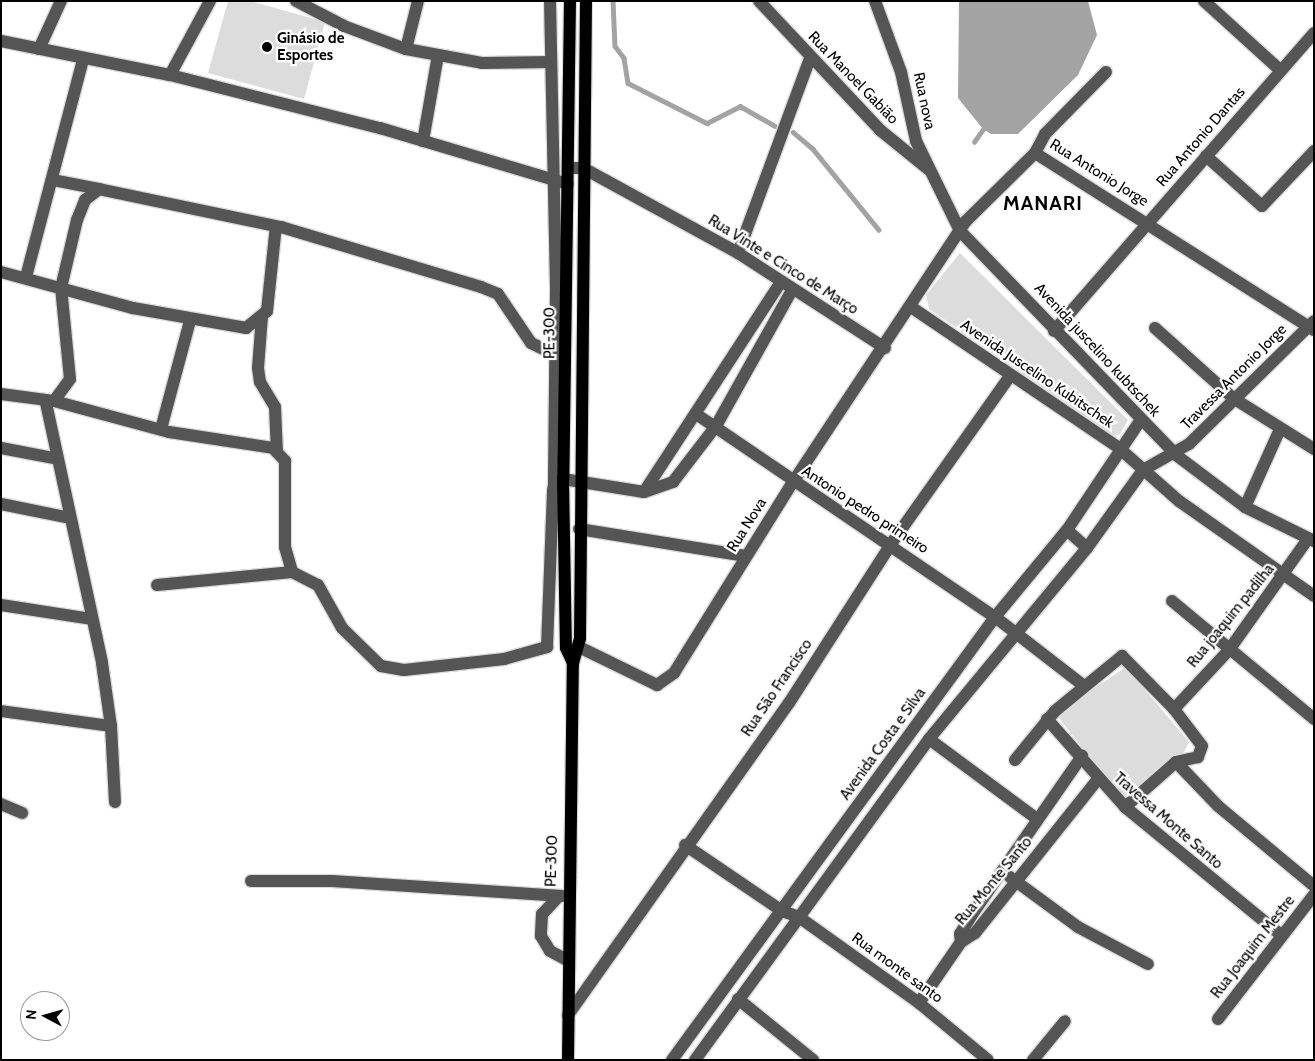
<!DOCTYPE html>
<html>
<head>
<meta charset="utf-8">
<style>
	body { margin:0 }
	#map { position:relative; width:1315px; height:1061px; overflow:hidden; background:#fff; font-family:Cabin,sans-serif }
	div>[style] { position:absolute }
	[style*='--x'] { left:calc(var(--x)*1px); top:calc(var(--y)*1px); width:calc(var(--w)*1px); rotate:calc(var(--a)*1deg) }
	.green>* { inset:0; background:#dcdcdc }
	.water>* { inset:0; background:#a3a3a3 }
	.stream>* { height:4.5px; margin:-2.25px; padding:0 2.25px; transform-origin:2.25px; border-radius:2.25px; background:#a3a3a3 }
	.roads { filter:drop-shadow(1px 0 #dbdbdb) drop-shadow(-1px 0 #dbdbdb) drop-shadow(0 1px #dbdbdb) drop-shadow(0 -1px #dbdbdb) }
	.minor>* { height:12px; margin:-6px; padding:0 6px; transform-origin:6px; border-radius:6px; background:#555 }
	.major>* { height:12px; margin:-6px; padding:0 6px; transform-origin:6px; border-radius:6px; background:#000 }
	.dots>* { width:14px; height:14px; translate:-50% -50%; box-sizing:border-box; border:2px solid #fff; border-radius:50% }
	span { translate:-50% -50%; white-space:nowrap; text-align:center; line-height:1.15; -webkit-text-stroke:4.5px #fff; paint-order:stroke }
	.poi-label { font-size:15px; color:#000; font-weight:700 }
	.left { translate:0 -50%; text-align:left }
	.street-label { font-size:15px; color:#000 }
	.district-label { font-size:20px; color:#000; font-weight:700; letter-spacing:1px }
	.frame { position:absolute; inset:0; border:2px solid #000; pointer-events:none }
	.north { position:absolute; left:20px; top:991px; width:50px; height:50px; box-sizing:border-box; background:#fff; border:1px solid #999; border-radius:50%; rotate:276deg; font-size:14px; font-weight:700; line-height:20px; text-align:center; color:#000 }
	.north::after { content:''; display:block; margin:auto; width:18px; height:22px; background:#000; clip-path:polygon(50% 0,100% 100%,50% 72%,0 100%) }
</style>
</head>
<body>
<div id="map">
	<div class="green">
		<div style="clip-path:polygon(228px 1px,250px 1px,325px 22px,304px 99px,208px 73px)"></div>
		<div style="clip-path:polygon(960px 253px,1128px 420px,1120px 434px,1114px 436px,929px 309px,926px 295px)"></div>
		<div style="clip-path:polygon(1126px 667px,1189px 742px,1184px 752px,1127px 796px,1116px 792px,1056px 714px)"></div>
	</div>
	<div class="water">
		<div style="clip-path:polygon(959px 1px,1088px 1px,1097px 35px,1078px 75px,1018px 134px,991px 134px,983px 129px,958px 98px)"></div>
	</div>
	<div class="stream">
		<div style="--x:613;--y:1;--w:45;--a:87.5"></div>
		<div style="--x:615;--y:46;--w:15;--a:53"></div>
		<div style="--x:624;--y:58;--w:25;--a:81"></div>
		<div style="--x:628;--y:83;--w:89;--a:26.9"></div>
		<div style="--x:707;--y:123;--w:37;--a:-27"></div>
		<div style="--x:740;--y:106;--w:40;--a:29.7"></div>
		<div style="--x:793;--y:132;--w:26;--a:40"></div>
		<div style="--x:813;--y:149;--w:104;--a:50.8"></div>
		<div style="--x:974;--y:142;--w:16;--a:-55"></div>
	</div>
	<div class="roads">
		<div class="minor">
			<div style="--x:296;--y:1;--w:54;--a:27.5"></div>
			<div style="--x:344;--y:26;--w:66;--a:20.4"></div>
			<div style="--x:406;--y:49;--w:77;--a:10.4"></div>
			<div style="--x:482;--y:63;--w:69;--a:-0.8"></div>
			<div style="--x:550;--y:1;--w:287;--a:88.8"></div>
			<div style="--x:556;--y:288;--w:208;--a:90.6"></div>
			<div style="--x:759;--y:1;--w:177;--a:46.8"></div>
			<div style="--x:880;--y:130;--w:62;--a:39.1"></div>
			<div style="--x:875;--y:1;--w:76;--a:69.9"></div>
			<div style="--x:901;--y:72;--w:71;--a:77.7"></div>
			<div style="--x:916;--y:141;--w:100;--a:63.9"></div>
			<div style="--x:960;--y:231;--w:311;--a:46"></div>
			<div style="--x:1176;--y:455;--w:86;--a:37"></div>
			<div style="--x:1245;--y:507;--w:77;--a:26.2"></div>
			<div style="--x:1204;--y:1;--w:103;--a:42.2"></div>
			<div style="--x:1;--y:41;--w:172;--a:11.4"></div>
			<div style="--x:170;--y:75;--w:217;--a:14.2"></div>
			<div style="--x:380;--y:128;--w:196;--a:16.6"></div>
			<div style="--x:39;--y:49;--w:53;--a:-65.4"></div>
			<div style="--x:406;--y:49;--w:49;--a:-76"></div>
			<div style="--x:170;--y:75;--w:84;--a:-61.6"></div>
			<div style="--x:423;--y:141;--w:87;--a:-80.1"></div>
			<div style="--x:1035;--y:153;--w:21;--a:-62"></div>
			<div style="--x:1045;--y:134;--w:87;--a:-45.5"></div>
			<div style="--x:1206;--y:156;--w:75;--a:41.8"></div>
			<div style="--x:1262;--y:206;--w:76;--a:-46.6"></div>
			<div style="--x:569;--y:168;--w:14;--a:0"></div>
			<div style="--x:583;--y:168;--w:177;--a:28.7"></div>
			<div style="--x:738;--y:253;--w:175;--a:32.9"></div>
			<div style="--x:53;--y:180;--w:47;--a:11.1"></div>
			<div style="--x:738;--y:253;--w:208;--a:-69.7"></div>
			<div style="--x:1;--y:272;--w:137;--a:15.3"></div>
			<div style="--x:133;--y:308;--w:115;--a:10"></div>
			<div style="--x:246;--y:328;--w:27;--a:-39"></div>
			<div style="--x:267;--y:311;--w:85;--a:-84"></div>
			<div style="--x:26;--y:277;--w:225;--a:-75.3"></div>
			<div style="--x:911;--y:307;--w:251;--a:34.1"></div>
			<div style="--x:1119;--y:448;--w:80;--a:41.5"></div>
			<div style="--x:1179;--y:501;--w:165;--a:35.1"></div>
			<div style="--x:262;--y:316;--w:52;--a:94.4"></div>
			<div style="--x:258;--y:368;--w:14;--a:82"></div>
			<div style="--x:260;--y:382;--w:29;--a:59"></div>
			<div style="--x:275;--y:407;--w:45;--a:87.5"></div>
			<div style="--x:1155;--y:328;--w:105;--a:41.9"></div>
			<div style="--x:1233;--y:398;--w:96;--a:32.2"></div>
			<div style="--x:1054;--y:331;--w:395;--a:-48.9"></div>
			<div style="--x:1;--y:394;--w:53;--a:7.5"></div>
			<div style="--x:54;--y:401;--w:27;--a:-54"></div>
			<div style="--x:70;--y:379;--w:91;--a:-95.6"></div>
			<div style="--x:61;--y:288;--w:70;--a:-76.8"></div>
			<div style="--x:77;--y:220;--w:22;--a:-68"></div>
			<div style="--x:85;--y:200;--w:18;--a:-38"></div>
			<div style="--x:99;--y:189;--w:186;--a:11.8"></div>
			<div style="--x:281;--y:227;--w:209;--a:16.7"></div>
			<div style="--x:481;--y:287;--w:18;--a:22"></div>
			<div style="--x:498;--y:294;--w:59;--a:56"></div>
			<div style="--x:531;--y:343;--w:25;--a:26"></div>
			<div style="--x:54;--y:401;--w:119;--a:15.1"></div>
			<div style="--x:169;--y:432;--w:105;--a:8.7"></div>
			<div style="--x:273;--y:448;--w:18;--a:47"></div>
			<div style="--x:285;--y:461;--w:86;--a:90"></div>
			<div style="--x:285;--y:547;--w:26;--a:74"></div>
			<div style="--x:46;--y:403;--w:266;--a:77.8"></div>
			<div style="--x:102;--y:663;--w:64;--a:81.9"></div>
			<div style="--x:111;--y:726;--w:76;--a:87"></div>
			<div style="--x:696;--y:414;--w:361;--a:34.2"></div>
			<div style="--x:995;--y:617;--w:111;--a:37.7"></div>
			<div style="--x:161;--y:429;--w:112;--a:-75"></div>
			<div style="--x:1;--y:448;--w:58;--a:10.9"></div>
			<div style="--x:1143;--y:470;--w:53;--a:-29.5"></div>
			<div style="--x:1189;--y:444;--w:175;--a:-44.5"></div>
			<div style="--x:563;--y:479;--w:82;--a:9.1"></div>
			<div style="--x:644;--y:492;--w:31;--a:-19"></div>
			<div style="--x:673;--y:482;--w:71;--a:-52.5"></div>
			<div style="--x:716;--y:426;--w:156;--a:-60.8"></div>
			<div style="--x:644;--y:492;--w:251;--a:-56.9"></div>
			<div style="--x:1;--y:504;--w:70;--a:11.5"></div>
			<div style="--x:1245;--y:507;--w:85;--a:-65.8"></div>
			<div style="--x:579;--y:529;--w:169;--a:9.2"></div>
			<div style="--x:1067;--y:530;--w:27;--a:42"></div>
			<div style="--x:157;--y:585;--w:136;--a:-5.5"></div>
			<div style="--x:292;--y:572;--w:29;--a:27"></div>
			<div style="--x:318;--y:585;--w:49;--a:60.8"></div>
			<div style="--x:342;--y:628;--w:54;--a:44.3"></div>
			<div style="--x:381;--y:666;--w:23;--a:10"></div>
			<div style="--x:404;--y:670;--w:101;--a:-6.3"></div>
			<div style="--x:504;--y:659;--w:45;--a:-15.6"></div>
			<div style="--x:547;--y:647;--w:158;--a:-87.8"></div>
			<div style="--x:1172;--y:601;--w:185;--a:39.7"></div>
			<div style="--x:1;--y:605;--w:91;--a:8.8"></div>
			<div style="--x:579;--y:647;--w:87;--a:26"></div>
			<div style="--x:657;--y:685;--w:21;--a:-35"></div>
			<div style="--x:674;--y:673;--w:225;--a:-58.1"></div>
			<div style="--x:793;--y:482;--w:312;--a:-56.5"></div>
			<div style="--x:965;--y:222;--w:98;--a:-44.6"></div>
			<div style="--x:1035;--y:153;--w:330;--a:32.4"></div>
			<div style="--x:1174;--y:709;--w:81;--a:-47"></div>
			<div style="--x:1229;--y:650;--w:136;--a:-54.6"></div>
			<div style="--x:1;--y:711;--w:111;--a:7.8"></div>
			<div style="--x:1047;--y:719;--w:118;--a:48.4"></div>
			<div style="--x:1125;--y:807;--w:202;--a:39.4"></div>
			<div style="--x:929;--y:739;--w:134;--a:36.5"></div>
			<div style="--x:1015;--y:760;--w:63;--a:-50.8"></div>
			<div style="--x:1055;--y:711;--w:87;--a:-39.4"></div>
			<div style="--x:1122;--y:656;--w:74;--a:45.5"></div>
			<div style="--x:1174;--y:709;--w:46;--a:52.9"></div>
			<div style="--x:1202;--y:746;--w:12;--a:110"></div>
			<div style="--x:1198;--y:757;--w:23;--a:167"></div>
			<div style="--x:1176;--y:762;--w:68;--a:138.6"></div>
			<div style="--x:1176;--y:762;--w:61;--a:46.3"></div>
			<div style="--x:1218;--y:806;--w:125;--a:39.8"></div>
			<div style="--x:1;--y:804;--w:23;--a:23"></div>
			<div style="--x:685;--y:845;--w:117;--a:34.2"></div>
			<div style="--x:782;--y:911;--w:18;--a:19"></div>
			<div style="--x:799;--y:917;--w:148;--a:35.6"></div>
			<div style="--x:919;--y:1003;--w:89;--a:39.6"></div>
			<div style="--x:1010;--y:877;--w:84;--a:36.3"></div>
			<div style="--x:1078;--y:927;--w:79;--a:27.9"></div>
			<div style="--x:251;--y:881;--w:81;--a:0"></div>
			<div style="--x:332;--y:881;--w:235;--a:3.7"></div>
			<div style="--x:559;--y:896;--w:25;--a:133"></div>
			<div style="--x:542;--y:914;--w:22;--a:93"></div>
			<div style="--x:541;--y:936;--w:17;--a:59"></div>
			<div style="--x:550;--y:951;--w:19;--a:28"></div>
			<div style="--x:961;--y:942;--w:8;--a:-97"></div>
			<div style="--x:960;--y:934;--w:28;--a:-58"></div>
			<div style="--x:975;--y:910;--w:188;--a:-55.2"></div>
			<div style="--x:738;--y:999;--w:97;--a:39.1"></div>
			<div style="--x:919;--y:1003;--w:74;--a:-55.5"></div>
			<div style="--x:961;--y:942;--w:17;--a:-33"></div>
			<div style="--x:975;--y:933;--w:196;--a:-51.4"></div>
			<div style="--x:568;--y:1015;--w:382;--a:-54.7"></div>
			<div style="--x:789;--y:703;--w:189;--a:-57.3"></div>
			<div style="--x:891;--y:544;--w:206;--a:-54.7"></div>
			<div style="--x:1218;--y:1019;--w:157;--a:-52.3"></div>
			<div style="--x:672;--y:1060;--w:548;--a:-53.9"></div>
			<div style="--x:995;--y:617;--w:113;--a:-50.4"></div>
			<div style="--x:1067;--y:530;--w:131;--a:-56.2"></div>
			<div style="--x:695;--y:1060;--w:397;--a:-53.9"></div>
			<div style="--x:929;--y:739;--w:248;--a:-50.4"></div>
			<div style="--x:1087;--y:548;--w:96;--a:-54.3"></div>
			<div style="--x:1033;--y:1060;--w:50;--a:-50.6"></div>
		</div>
		<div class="major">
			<div style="--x:570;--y:1;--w:478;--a:90.8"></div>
			<div style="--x:563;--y:479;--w:169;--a:89"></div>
			<div style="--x:566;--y:648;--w:17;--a:65"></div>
			<div style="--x:568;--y:1060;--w:397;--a:-89.3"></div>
			<div style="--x:573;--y:663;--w:26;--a:-74"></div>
			<div style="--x:580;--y:638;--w:637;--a:-89.46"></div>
		</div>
	</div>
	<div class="dots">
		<div style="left:267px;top:47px;background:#000"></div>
	</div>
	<div class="poi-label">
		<span class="left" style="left:277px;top:47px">Ginásio de<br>Esportes</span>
	</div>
	<div class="street-label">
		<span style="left:853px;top:78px;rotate:46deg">Rua Manoel Gabião</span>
		<span style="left:924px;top:101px;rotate:78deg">Rua nova</span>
		<span style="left:1201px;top:137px;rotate:-49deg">Rua Antonio Dantas</span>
		<span style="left:1099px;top:173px;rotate:32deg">Rua Antonio Jorge</span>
		<span style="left:783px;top:265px;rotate:32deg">Rua Vinte e Cinco de Março</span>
		<span style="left:550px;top:333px;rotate:-90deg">PE-300</span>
		<span style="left:1097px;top:350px;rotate:47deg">Avenida juscelino kubtschek</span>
		<span style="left:1037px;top:374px;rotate:34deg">Avenida Juscelino Kubitschek</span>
		<span style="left:1234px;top:377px;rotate:-45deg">Travessa Antonio Jorge</span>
		<span style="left:865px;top:510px;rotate:33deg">Antonio pedro primeiro</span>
		<span style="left:747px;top:525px;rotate:-58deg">Rua Nova</span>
		<span style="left:1231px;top:616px;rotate:-51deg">Rua joaquim padilha</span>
		<span style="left:777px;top:688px;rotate:-56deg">Rua São Francisco</span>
		<span style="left:883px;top:744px;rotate:-54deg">Avenida Costa e Silva</span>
		<span style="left:1168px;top:821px;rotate:41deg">Travessa Monte Santo</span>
		<span style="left:552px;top:861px;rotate:-88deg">PE-300</span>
		<span style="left:994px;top:881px;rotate:-50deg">Rua Monte Santo</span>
		<span style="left:1253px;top:947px;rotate:-52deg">Rua Joaquim Mestre</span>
		<span style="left:897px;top:968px;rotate:36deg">Rua monte santo</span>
	</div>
	<div class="district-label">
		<span style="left:1043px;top:203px">MANARI</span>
	</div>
	<div class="frame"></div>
	<div class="north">N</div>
</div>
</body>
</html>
